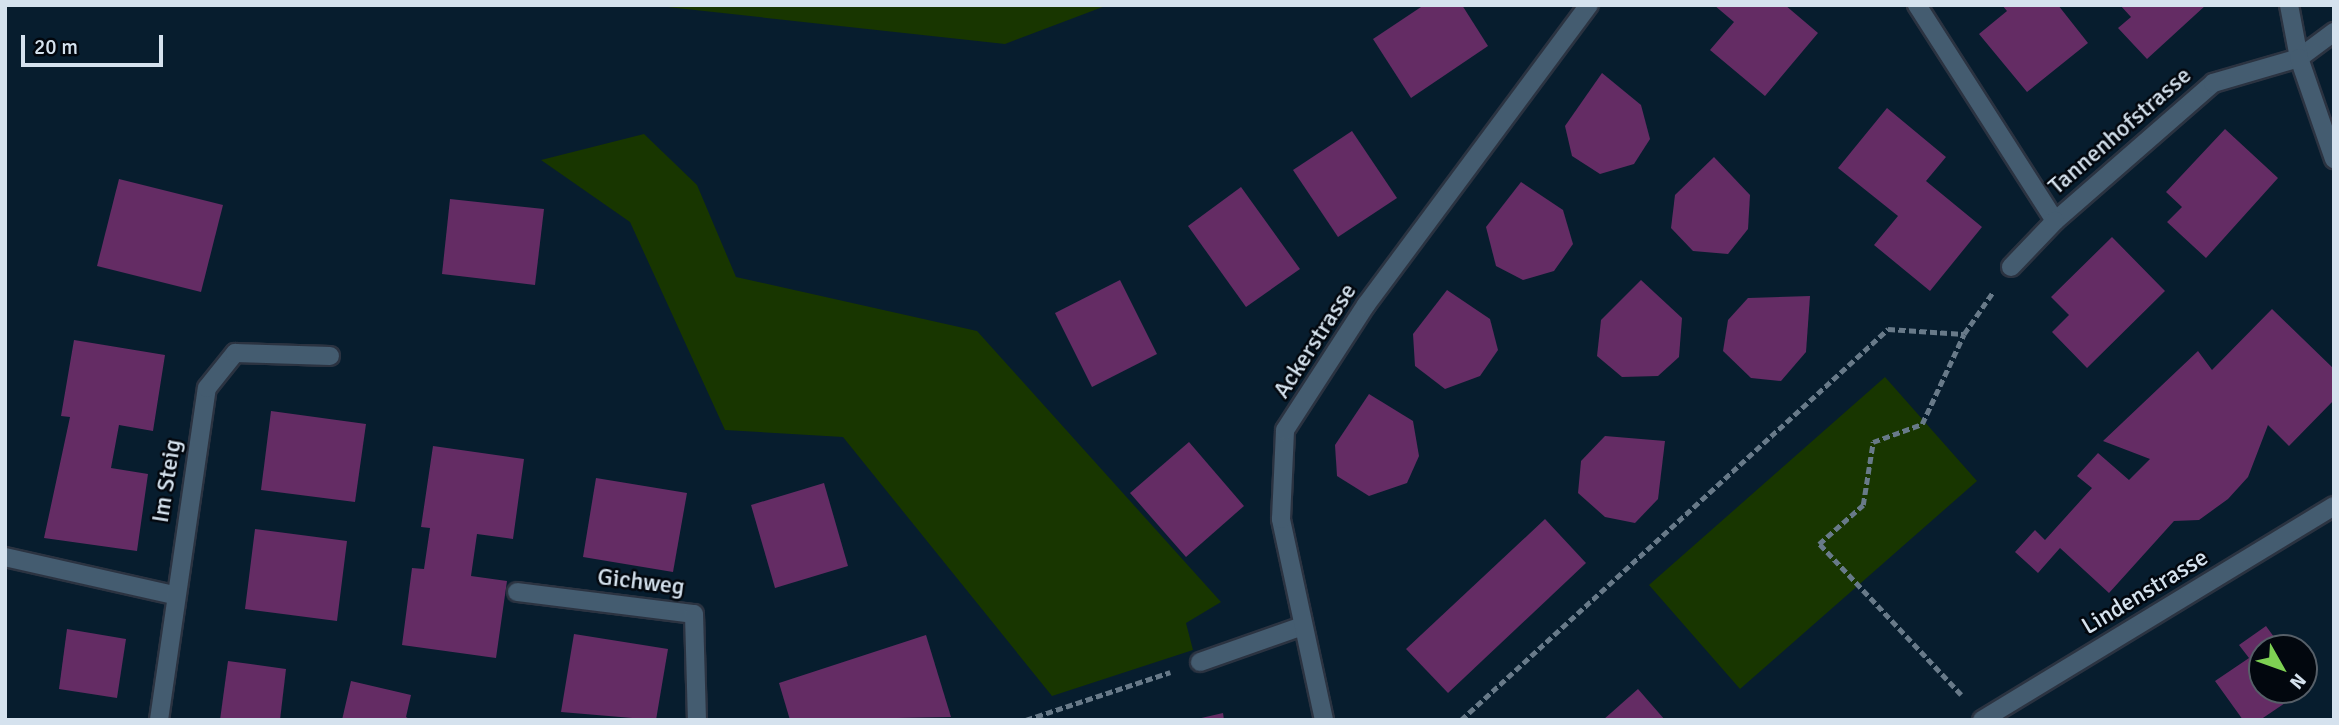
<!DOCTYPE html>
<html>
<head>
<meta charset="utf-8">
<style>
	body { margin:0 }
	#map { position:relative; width:2339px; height:725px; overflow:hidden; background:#071d2e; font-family:Signika,sans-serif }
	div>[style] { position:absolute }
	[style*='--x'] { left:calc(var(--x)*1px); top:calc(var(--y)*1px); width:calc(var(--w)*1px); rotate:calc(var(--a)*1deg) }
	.green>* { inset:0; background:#183600 }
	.building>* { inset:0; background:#642c64 }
	.path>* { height:4.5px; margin-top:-2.25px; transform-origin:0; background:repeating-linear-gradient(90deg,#687a89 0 7px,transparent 0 10.5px) }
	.roads { filter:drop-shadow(2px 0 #2b3341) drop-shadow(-2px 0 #2b3341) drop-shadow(0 2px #2b3341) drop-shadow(0 -2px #2b3341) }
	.service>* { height:18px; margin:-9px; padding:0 9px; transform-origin:9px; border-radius:9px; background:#445c70 }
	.minor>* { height:18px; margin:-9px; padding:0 9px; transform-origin:9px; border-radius:9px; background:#445c70 }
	span { translate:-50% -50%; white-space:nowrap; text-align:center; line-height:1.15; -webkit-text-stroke:5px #02070e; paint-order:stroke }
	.street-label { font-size:24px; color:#d5e2ee }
	.frame { position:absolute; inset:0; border:7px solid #d5e2ee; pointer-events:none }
	.north { position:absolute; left:2248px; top:634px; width:70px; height:70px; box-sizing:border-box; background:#02070e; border:2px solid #565f68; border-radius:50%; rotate:130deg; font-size:19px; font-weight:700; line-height:28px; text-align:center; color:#d5e2ee }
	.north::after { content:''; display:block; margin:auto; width:24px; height:32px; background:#7ed153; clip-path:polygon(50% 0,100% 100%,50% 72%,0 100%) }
	.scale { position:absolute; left:21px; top:35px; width:142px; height:32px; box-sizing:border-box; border:4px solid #d5e2ee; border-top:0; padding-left:9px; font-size:21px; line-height:24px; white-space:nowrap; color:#d5e2ee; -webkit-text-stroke:5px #02070e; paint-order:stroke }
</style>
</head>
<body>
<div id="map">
	<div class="green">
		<div style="clip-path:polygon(649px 5px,1108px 5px,1005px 44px)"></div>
		<div style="clip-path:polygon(644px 134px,697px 185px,736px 277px,977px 331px,1221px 602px,1186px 623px,1193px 650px,1052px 696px,843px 437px,725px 430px,630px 222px,541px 160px)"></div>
		<div style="clip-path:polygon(1885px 377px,1977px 481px,1740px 689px,1649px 585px)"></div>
	</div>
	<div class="building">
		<div style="clip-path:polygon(1424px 5px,1462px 5px,1488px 46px,1411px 98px,1373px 39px)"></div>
		<div style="clip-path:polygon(1714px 5px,1785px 5px,1818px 33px,1765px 96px,1710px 50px,1734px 22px)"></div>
		<div style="clip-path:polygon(2002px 5px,2058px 5px,2088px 43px,2027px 92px,1979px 34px,2007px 11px)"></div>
		<div style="clip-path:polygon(2120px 5px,2206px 5px,2147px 59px,2118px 28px,2131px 17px)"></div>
		<div style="clip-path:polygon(1602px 73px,1641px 105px,1650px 139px,1634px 164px,1600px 174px,1572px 156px,1565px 126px)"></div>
		<div style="clip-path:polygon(1887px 108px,1946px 157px,1926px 181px,1982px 227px,1930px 291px,1874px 245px,1898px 216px,1838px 168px)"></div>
		<div style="clip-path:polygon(2225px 129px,2278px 178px,2206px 258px,2167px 222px,2182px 207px,2166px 192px)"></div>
		<div style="clip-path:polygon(1352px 131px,1397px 198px,1338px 237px,1293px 170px)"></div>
		<div style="clip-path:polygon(1714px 157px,1750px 195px,1748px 229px,1728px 254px,1693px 251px,1671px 228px,1675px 195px)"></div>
		<div style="clip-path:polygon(119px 179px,223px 205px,201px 292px,97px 266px)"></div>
		<div style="clip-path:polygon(1521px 182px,1563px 210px,1573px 244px,1554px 271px,1523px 280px,1496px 266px,1486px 227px)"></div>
		<div style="clip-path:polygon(1241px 187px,1300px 269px,1246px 307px,1188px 226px)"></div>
		<div style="clip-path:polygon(450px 199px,544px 209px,535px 285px,442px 274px)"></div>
		<div style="clip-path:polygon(2112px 237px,2165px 291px,2087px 368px,2052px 332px,2069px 315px,2051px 297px)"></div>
		<div style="clip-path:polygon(1120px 280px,1157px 354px,1092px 387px,1055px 313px)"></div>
		<div style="clip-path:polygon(1641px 280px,1682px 318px,1679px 357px,1658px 376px,1622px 377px,1597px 356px,1601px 320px)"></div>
		<div style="clip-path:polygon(1447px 290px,1490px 319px,1498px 350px,1480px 376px,1445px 389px,1415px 366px,1413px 334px)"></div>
		<div style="clip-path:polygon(1810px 296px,1806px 352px,1781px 381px,1751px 378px,1723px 351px,1728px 320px,1748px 298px)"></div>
		<div style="clip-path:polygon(2272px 309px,2334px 369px,2334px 400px,2289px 446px,2268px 425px,2248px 477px,2228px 499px,2199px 520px,2174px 521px,2109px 593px,2060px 548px,2038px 573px,2015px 552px,2035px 530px,2045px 540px,2092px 488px,2077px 476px,2098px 453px,2129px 480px,2150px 459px,2103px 441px,2198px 351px,2212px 370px)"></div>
		<div style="clip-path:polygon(74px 340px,165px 355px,153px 431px,119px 425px,111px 468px,148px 474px,137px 551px,44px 538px,70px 417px,61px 416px)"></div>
		<div style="clip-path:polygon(1369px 394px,1413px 421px,1419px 456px,1407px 483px,1369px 496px,1337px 476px,1335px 445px)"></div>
		<div style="clip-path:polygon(271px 411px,366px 424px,355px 502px,261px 490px)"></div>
		<div style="clip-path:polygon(1605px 436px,1665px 441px,1658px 499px,1635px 523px,1605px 517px,1578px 493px,1581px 461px)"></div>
		<div style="clip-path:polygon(1189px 442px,1244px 506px,1186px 557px,1130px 493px)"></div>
		<div style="clip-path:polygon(433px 446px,524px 459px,513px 539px,477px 534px,471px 576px,507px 581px,496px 658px,402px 645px,412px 568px,424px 569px,430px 528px,421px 527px)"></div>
		<div style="clip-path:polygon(596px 478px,687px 493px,673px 572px,583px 557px)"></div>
		<div style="clip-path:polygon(824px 483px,848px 566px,775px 588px,751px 505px)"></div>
		<div style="clip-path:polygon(1545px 519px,1586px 563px,1448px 693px,1406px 649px)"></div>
		<div style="clip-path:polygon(255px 529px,347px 541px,337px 621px,245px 609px)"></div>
		<div style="clip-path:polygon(2266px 626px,2282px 648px,2262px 648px,2262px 690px,2304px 690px,2260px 720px,2243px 720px,2215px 681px,2249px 658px,2239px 645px)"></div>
		<div style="clip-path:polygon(67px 629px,126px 639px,117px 698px,59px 689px)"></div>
		<div style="clip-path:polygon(574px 634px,668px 649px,656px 720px,561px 712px)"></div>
		<div style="clip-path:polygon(926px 635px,951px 717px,790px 720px,779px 683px)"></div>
		<div style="clip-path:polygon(228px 661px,286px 669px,280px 720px,220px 720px)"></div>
		<div style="clip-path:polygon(351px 681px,411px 695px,406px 717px,411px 720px,342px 720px)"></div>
		<div style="clip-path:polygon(1638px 689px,1665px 720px,1603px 720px)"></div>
		<div style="clip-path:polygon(1223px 713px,1224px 720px,1197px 720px,1197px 719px)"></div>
	</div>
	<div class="path">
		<div style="--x:1961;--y:695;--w:207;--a:-133.2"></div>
		<div style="--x:1819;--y:544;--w:59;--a:-41.6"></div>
		<div style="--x:1863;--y:505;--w:64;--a:-81"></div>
		<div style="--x:1873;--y:442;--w:52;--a:-20.2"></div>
		<div style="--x:1922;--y:424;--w:99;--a:-65"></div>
		<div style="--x:1026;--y:720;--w:152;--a:-18.4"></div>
		<div style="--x:1461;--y:720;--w:579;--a:-42.48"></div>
		<div style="--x:1888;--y:329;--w:76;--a:3.8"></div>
		<div style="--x:1964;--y:334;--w:51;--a:-55.4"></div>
	</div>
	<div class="roads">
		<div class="service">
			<div style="--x:5;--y:557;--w:173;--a:12.7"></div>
			<div style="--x:1200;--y:662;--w:108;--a:-19.4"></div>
		</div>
		<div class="minor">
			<div style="--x:1917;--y:5;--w:256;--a:57.4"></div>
			<div style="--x:2055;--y:221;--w:210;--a:-41.1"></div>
			<div style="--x:2213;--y:83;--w:90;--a:-16.2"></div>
			<div style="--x:2299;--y:58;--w:44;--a:-36.6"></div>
			<div style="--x:2289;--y:5;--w:54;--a:79.3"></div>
			<div style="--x:2299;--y:58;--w:107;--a:70.9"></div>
			<div style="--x:2011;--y:267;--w:64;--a:-46.3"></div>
			<div style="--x:517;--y:592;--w:178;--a:7.1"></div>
			<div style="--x:694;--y:614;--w:106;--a:88.4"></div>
			<div style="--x:159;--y:720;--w:335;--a:-81.8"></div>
			<div style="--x:207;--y:388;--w:45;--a:-51.3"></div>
			<div style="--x:235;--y:353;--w:95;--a:1.8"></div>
			<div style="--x:1324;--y:720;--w:206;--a:-102.1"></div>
			<div style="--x:1281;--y:519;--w:89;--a:-87.4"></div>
			<div style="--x:1285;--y:430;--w:149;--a:-57.1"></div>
			<div style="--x:1366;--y:305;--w:374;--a:-53.4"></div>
			<div style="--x:1982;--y:720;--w:412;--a:-31.3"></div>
		</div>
	</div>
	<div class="street-label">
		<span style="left:2120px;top:131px;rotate:-41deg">Tannenhofstrasse</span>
		<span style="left:1315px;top:341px;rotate:-57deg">Ackerstrasse</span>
		<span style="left:167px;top:481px;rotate:-81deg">Im Steig</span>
		<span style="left:641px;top:582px;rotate:7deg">Gichweg</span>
		<span style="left:2145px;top:592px;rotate:-31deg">Lindenstrasse</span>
	</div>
	<div class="frame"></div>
	<div class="north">N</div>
	<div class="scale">20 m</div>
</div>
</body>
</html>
